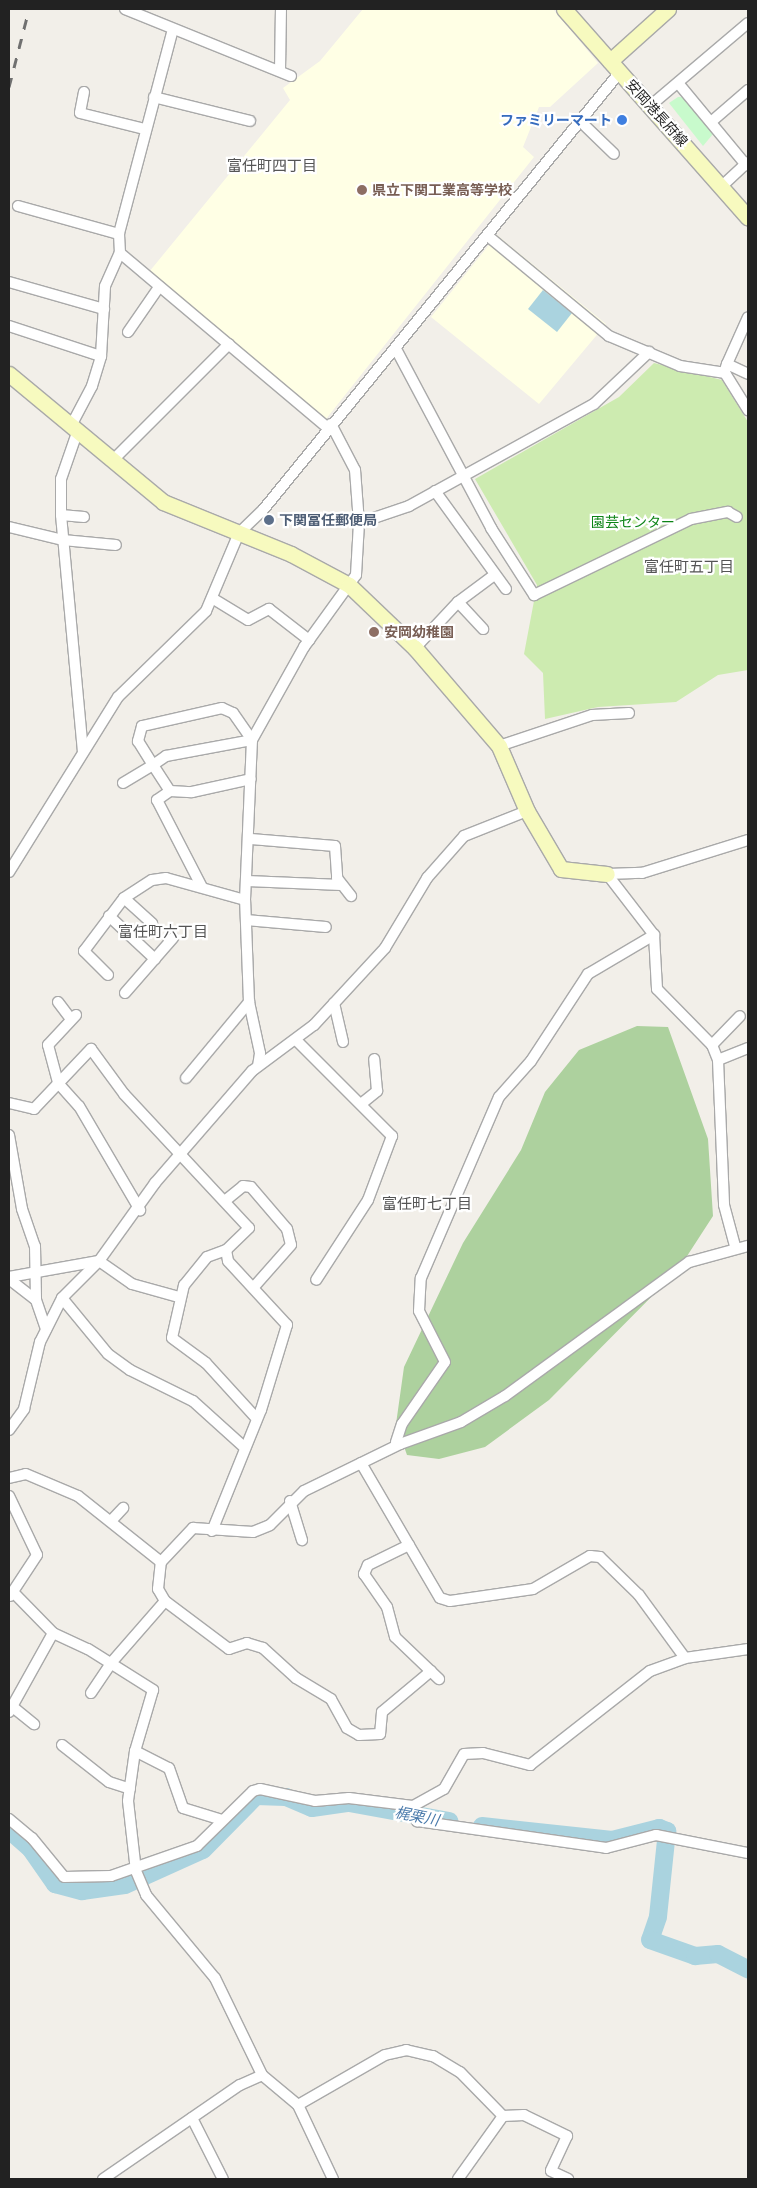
<!DOCTYPE html>
<html>
<head>
<meta charset="utf-8">
<style>
	body { margin:0 }
	#map { position:relative; width:757px; height:2188px; overflow:hidden; background:#f2efe9; font-family:"PT Sans Narrow","Noto Sans JP",sans-serif }
	div>[style] { position:absolute }
	[style*='--x'] { left:calc(var(--x)*1px); top:calc(var(--y)*1px); width:calc(var(--w)*1px); rotate:calc(var(--a)*1deg) }
	.education>* { inset:0; background:#ffffe5 }
	.grass>* { inset:0; background:#cdebb0 }
	.forest>* { inset:0; background:#add19e }
	.park>* { inset:0; background:#c8facc }
	.water>* { inset:0; background:#aad3df }
	.river>* { height:18px; margin:-9px; padding:0 9px; transform-origin:9px; border-radius:9px; background:#aad3df }
	.roads { filter:drop-shadow(1px 0 #a9a9a9) drop-shadow(-1px 0 #a9a9a9) drop-shadow(0 1px #a9a9a9) drop-shadow(0 -1px #a9a9a9) }
	.street>* { height:10px; margin:-5px; padding:0 5px; transform-origin:5px; border-radius:5px; background:#fff }
	.secondary>* { height:15px; margin:-7.5px; padding:0 7.5px; transform-origin:7.5px; border-radius:7.5px; background:#f7fabf }
	.rail>* { height:3px; margin-top:-1.5px; transform-origin:0; background:repeating-linear-gradient(90deg,#707070 0 10px,transparent 0 20px) }
	.dots>* { width:14px; height:14px; translate:-50% -50%; box-sizing:border-box; border:2px solid #fff; border-radius:50% }
	span { translate:-50% -50%; white-space:nowrap; text-align:center; line-height:1.15; -webkit-text-stroke:4.5px #fff; paint-order:stroke }
	.street-label { font-size:14px; color:#222 }
	.shop-label { font-size:14px; color:#366cbe; font-weight:700 }
	.right { translate:-100% -50%; text-align:right }
	.education-label { font-size:14px; color:#785e54; font-weight:700 }
	.left { translate:0 -50%; text-align:left }
	.service-label { font-size:14px; color:#4e5e75; font-weight:700 }
	.park-label { font-size:14px; color:#0c8416 }
	.neighbourhood-label { font-size:15px; color:#555 }
	.water-label { font-size:15px; color:#4a7aab; font-style:italic }
	.frame { position:absolute; inset:0; border:10px solid #222; pointer-events:none }
</style>
</head>
<body>
<div id="map">
	<div class="education">
		<div style="clip-path:polygon(363px 9px,553px 9px,598px 63px,550px 107px,539px 107px,523px 147px,534px 157px,326px 419px,149px 272px,290px 100px,283px 88px,320px 61px)"></div>
		<div style="clip-path:polygon(497px 235px,606px 324px,539px 404px,431px 317px)"></div>
	</div>
	<div class="grass">
		<div style="clip-path:polygon(654px 363px,722px 380px,748px 422px,748px 670px,718px 675px,676px 702px,598px 707px,545px 719px,543px 673px,524px 654px,537px 585px,475px 479px,619px 397px)"></div>
	</div>
	<div class="forest">
		<div style="clip-path:polygon(637px 1026px,668px 1027px,708px 1139px,713px 1216px,678px 1270px,549px 1400px,485px 1447px,439px 1459px,407px 1455px,396px 1424px,404px 1367px,463px 1243px,521px 1150px,545px 1092px,579px 1050px)"></div>
	</div>
	<div class="park">
		<div style="clip-path:polygon(678px 97px,684px 97px,713px 134px,703px 146px,669px 103px)"></div>
	</div>
	<div class="water">
		<div style="clip-path:polygon(543px 290px,572px 313px,557px 332px,528px 309px)"></div>
	</div>
	<div class="river">
		<div style="--x:482;--y:1826;--w:131;--a:6.1"></div>
		<div style="--x:612;--y:1840;--w:49;--a:-14.3"></div>
		<div style="--x:659;--y:1828;--w:9;--a:21"></div>
		<div style="--x:667;--y:1831;--w:86;--a:96"></div>
		<div style="--x:658;--y:1917;--w:24;--a:109"></div>
		<div style="--x:650;--y:1940;--w:48;--a:19.6"></div>
		<div style="--x:695;--y:1956;--w:23;--a:-5"></div>
		<div style="--x:718;--y:1954;--w:34;--a:27"></div>
		<div style="--x:9;--y:1830;--w:28;--a:41"></div>
		<div style="--x:30;--y:1848;--w:44;--a:55.2"></div>
		<div style="--x:55;--y:1884;--w:28;--a:15"></div>
		<div style="--x:82;--y:1891;--w:43;--a:-7.9"></div>
		<div style="--x:125;--y:1885;--w:85;--a:-24.2"></div>
		<div style="--x:203;--y:1850;--w:76;--a:-45.5"></div>
		<div style="--x:256;--y:1796;--w:30;--a:2"></div>
		<div style="--x:286;--y:1797;--w:28;--a:23"></div>
		<div style="--x:312;--y:1808;--w:37;--a:-8"></div>
		<div style="--x:349;--y:1803;--w:102;--a:10.2"></div>
	</div>
	<div class="roads">
		<div class="street">
			<div style="--x:125;--y:9;--w:179;--a:22"></div>
			<div style="--x:173;--y:29;--w:212;--a:104.8"></div>
			<div style="--x:119;--y:234;--w:19;--a:87"></div>
			<div style="--x:120;--y:253;--w:272;--a:40.1"></div>
			<div style="--x:280;--y:71;--w:62;--a:-89.1"></div>
			<div style="--x:678;--y:83;--w:107;--a:50.3"></div>
			<div style="--x:84;--y:92;--w:21;--a:101"></div>
			<div style="--x:80;--y:113;--w:66;--a:14"></div>
			<div style="--x:154;--y:97;--w:99;--a:14"></div>
			<div style="--x:650;--y:106;--w:128;--a:-40.3"></div>
			<div style="--x:580;--y:121;--w:47;--a:44.1"></div>
			<div style="--x:711;--y:122;--w:49;--a:-40.9"></div>
			<div style="--x:722;--y:186;--w:35;--a:-43"></div>
			<div style="--x:18;--y:206;--w:105;--a:15.5"></div>
			<div style="--x:488;--y:236;--w:157;--a:39.6"></div>
			<div style="--x:609;--y:336;--w:77;--a:22.9"></div>
			<div style="--x:680;--y:366;--w:46;--a:8.8"></div>
			<div style="--x:725;--y:373;--w:44;--a:58.1"></div>
			<div style="--x:9;--y:282;--w:99;--a:15.9"></div>
			<div style="--x:9;--y:326;--w:97;--a:18.1"></div>
			<div style="--x:128;--y:332;--w:55;--a:-55.4"></div>
			<div style="--x:396;--y:349;--w:203;--a:62"></div>
			<div style="--x:491;--y:528;--w:80;--a:57.3"></div>
			<div style="--x:534;--y:595;--w:174;--a:-25.8"></div>
			<div style="--x:691;--y:519;--w:38;--a:-11"></div>
			<div style="--x:728;--y:512;--w:10;--a:29"></div>
			<div style="--x:727;--y:364;--w:51;--a:-65.9"></div>
			<div style="--x:725;--y:370;--w:6;--a:-72"></div>
			<div style="--x:727;--y:364;--w:23;--a:25"></div>
			<div style="--x:72;--y:424;--w:43;--a:-62.2"></div>
			<div style="--x:92;--y:386;--w:31;--a:-73"></div>
			<div style="--x:101;--y:356;--w:70;--a:-86.7"></div>
			<div style="--x:105;--y:286;--w:36;--a:-66"></div>
			<div style="--x:78;--y:430;--w:52;--a:109.1"></div>
			<div style="--x:61;--y:479;--w:36;--a:90"></div>
			<div style="--x:61;--y:515;--w:238;--a:84.7"></div>
			<div style="--x:115;--y:458;--w:161;--a:-45"></div>
			<div style="--x:435;--y:491;--w:121;--a:54.1"></div>
			<div style="--x:61;--y:515;--w:23;--a:5"></div>
			<div style="--x:359;--y:523;--w:53;--a:-18.8"></div>
			<div style="--x:409;--y:506;--w:211;--a:-28.9"></div>
			<div style="--x:594;--y:404;--w:76;--a:-43.4"></div>
			<div style="--x:9;--y:527;--w:56;--a:13.5"></div>
			<div style="--x:63;--y:540;--w:53;--a:5.4"></div>
			<div style="--x:212;--y:598;--w:42;--a:31.4"></div>
			<div style="--x:248;--y:620;--w:24;--a:-28"></div>
			<div style="--x:269;--y:609;--w:51;--a:37.8"></div>
			<div style="--x:458;--y:602;--w:37;--a:47"></div>
			<div style="--x:415;--y:648;--w:63;--a:-46.9"></div>
			<div style="--x:458;--y:602;--w:44;--a:-36.6"></div>
			<div style="--x:499;--y:746;--w:98;--a:-18.4"></div>
			<div style="--x:592;--y:715;--w:37;--a:-3"></div>
			<div style="--x:123;--y:783;--w:35;--a:-31"></div>
			<div style="--x:153;--y:765;--w:16;--a:-35"></div>
			<div style="--x:166;--y:756;--w:87;--a:-10.5"></div>
			<div style="--x:252;--y:740;--w:33;--a:-125"></div>
			<div style="--x:233;--y:713;--w:12;--a:-156"></div>
			<div style="--x:222;--y:708;--w:82;--a:167.3"></div>
			<div style="--x:142;--y:726;--w:16;--a:105"></div>
			<div style="--x:138;--y:741;--w:28;--a:58"></div>
			<div style="--x:153;--y:765;--w:31;--a:57"></div>
			<div style="--x:170;--y:791;--w:22;--a:3"></div>
			<div style="--x:192;--y:792;--w:60;--a:-12.4"></div>
			<div style="--x:170;--y:791;--w:16;--a:145"></div>
			<div style="--x:157;--y:800;--w:98;--a:62.7"></div>
			<div style="--x:251;--y:839;--w:84;--a:4.8"></div>
			<div style="--x:335;--y:846;--w:32;--a:86"></div>
			<div style="--x:337;--y:878;--w:23;--a:52"></div>
			<div style="--x:9;--y:872;--w:206;--a:-58.1"></div>
			<div style="--x:118;--y:697;--w:123;--a:-44.3"></div>
			<div style="--x:206;--y:611;--w:85;--a:-67.1"></div>
			<div style="--x:239;--y:533;--w:33;--a:-44"></div>
			<div style="--x:263;--y:510;--w:565;--a:-50.82"></div>
			<div style="--x:607;--y:874;--w:77;--a:52.4"></div>
			<div style="--x:654;--y:935;--w:54;--a:86.8"></div>
			<div style="--x:657;--y:989;--w:78;--a:45.5"></div>
			<div style="--x:712;--y:1045;--w:16;--a:68"></div>
			<div style="--x:718;--y:1060;--w:145;--a:87.6"></div>
			<div style="--x:724;--y:1205;--w:42;--a:75"></div>
			<div style="--x:607;--y:874;--w:35;--a:-2"></div>
			<div style="--x:642;--y:873;--w:111;--a:-17.3"></div>
			<div style="--x:247;--y:881;--w:94;--a:2.4"></div>
			<div style="--x:124;--y:898;--w:38;--a:42"></div>
			<div style="--x:109;--y:916;--w:63;--a:43.1"></div>
			<div style="--x:246;--y:920;--w:80;--a:5"></div>
			<div style="--x:108;--y:975;--w:34;--a:-135"></div>
			<div style="--x:84;--y:951;--w:66;--a:-53"></div>
			<div style="--x:124;--y:898;--w:33;--a:-33"></div>
			<div style="--x:152;--y:880;--w:14;--a:-8"></div>
			<div style="--x:166;--y:878;--w:82;--a:15.6"></div>
			<div style="--x:125;--y:993;--w:73;--a:-48.9"></div>
			<div style="--x:58;--y:1002;--w:21;--a:53"></div>
			<div style="--x:334;--y:1003;--w:40;--a:77"></div>
			<div style="--x:76;--y:1015;--w:41;--a:133"></div>
			<div style="--x:48;--y:1045;--w:39;--a:75"></div>
			<div style="--x:58;--y:1083;--w:31;--a:48"></div>
			<div style="--x:79;--y:1106;--w:121;--a:59.6"></div>
			<div style="--x:296;--y:1040;--w:136;--a:45"></div>
			<div style="--x:392;--y:1136;--w:68;--a:110.6"></div>
			<div style="--x:368;--y:1200;--w:95;--a:123"></div>
			<div style="--x:712;--y:1045;--w:40;--a:-46"></div>
			<div style="--x:718;--y:1060;--w:32;--a:-22"></div>
			<div style="--x:258;--y:1066;--w:13;--a:-81"></div>
			<div style="--x:260;--y:1053;--w:52;--a:-102.2"></div>
			<div style="--x:249;--y:1002;--w:102;--a:-92.2"></div>
			<div style="--x:245;--y:900;--w:160;--a:-87.5"></div>
			<div style="--x:252;--y:740;--w:107;--a:-60.8"></div>
			<div style="--x:304;--y:647;--w:89;--a:-54.2"></div>
			<div style="--x:356;--y:575;--w:52;--a:-86.7"></div>
			<div style="--x:359;--y:523;--w:53;--a:-94.3"></div>
			<div style="--x:355;--y:470;--w:52;--a:-117.6"></div>
			<div style="--x:186;--y:1078;--w:99;--a:-50.3"></div>
			<div style="--x:9;--y:1103;--w:26;--a:13"></div>
			<div style="--x:34;--y:1109;--w:83;--a:-46.5"></div>
			<div style="--x:91;--y:1049;--w:56;--a:53.7"></div>
			<div style="--x:124;--y:1094;--w:183;--a:47"></div>
			<div style="--x:249;--y:1228;--w:32;--a:136"></div>
			<div style="--x:361;--y:1104;--w:21;--a:-39"></div>
			<div style="--x:377;--y:1091;--w:32;--a:-95"></div>
			<div style="--x:9;--y:1135;--w:75;--a:80"></div>
			<div style="--x:22;--y:1209;--w:39;--a:71"></div>
			<div style="--x:35;--y:1246;--w:54;--a:88.9"></div>
			<div style="--x:36;--y:1300;--w:31;--a:71"></div>
			<div style="--x:226;--y:1200;--w:22;--a:-39"></div>
			<div style="--x:243;--y:1186;--w:8;--a:7"></div>
			<div style="--x:251;--y:1187;--w:55;--a:49.4"></div>
			<div style="--x:287;--y:1229;--w:16;--a:76"></div>
			<div style="--x:291;--y:1245;--w:57;--a:131.5"></div>
			<div style="--x:9;--y:1277;--w:91;--a:-10.1"></div>
			<div style="--x:99;--y:1261;--w:40;--a:34.9"></div>
			<div style="--x:132;--y:1284;--w:49;--a:15.5"></div>
			<div style="--x:9;--y:1279;--w:34;--a:38"></div>
			<div style="--x:62;--y:1298;--w:72;--a:50.6"></div>
			<div style="--x:108;--y:1354;--w:27;--a:36"></div>
			<div style="--x:130;--y:1370;--w:70;--a:26.2"></div>
			<div style="--x:193;--y:1401;--w:69;--a:42"></div>
			<div style="--x:9;--y:1430;--w:26;--a:-54"></div>
			<div style="--x:24;--y:1409;--w:69;--a:-76.6"></div>
			<div style="--x:40;--y:1342;--w:49;--a:-63.4"></div>
			<div style="--x:62;--y:1298;--w:52;--a:-45"></div>
			<div style="--x:99;--y:1261;--w:96;--a:-54.3"></div>
			<div style="--x:155;--y:1183;--w:148;--a:-49.1"></div>
			<div style="--x:252;--y:1071;--w:77;--a:-36.6"></div>
			<div style="--x:314;--y:1025;--w:105;--a:-47.3"></div>
			<div style="--x:385;--y:948;--w:82;--a:-59"></div>
			<div style="--x:427;--y:878;--w:56;--a:-48.6"></div>
			<div style="--x:464;--y:836;--w:68;--a:-21.6"></div>
			<div style="--x:400;--y:1444;--w:4;--a:-153"></div>
			<div style="--x:396;--y:1442;--w:19;--a:-72"></div>
			<div style="--x:402;--y:1424;--w:75;--a:-55.3"></div>
			<div style="--x:445;--y:1362;--w:57;--a:-117"></div>
			<div style="--x:419;--y:1311;--w:33;--a:-87"></div>
			<div style="--x:421;--y:1278;--w:197;--a:-66.7"></div>
			<div style="--x:499;--y:1097;--w:48;--a:-48.4"></div>
			<div style="--x:531;--y:1061;--w:104;--a:-56.8"></div>
			<div style="--x:588;--y:974;--w:77;--a:-30.6"></div>
			<div style="--x:361;--y:1463;--w:156;--a:59.7"></div>
			<div style="--x:440;--y:1598;--w:10;--a:17"></div>
			<div style="--x:450;--y:1601;--w:84;--a:-8.2"></div>
			<div style="--x:533;--y:1589;--w:66;--a:-30.1"></div>
			<div style="--x:590;--y:1556;--w:10;--a:6"></div>
			<div style="--x:600;--y:1557;--w:54;--a:44.3"></div>
			<div style="--x:639;--y:1595;--w:78;--a:53.9"></div>
			<div style="--x:9;--y:1478;--w:17;--a:-13"></div>
			<div style="--x:26;--y:1474;--w:56;--a:22.9"></div>
			<div style="--x:78;--y:1496;--w:106;--a:38.5"></div>
			<div style="--x:9;--y:1496;--w:65;--a:64.6"></div>
			<div style="--x:37;--y:1555;--w:49;--a:123.4"></div>
			<div style="--x:290;--y:1501;--w:41;--a:72.9"></div>
			<div style="--x:111;--y:1521;--w:18;--a:-47"></div>
			<div style="--x:212;--y:1531;--w:131;--a:-68"></div>
			<div style="--x:261;--y:1410;--w:89;--a:-73"></div>
			<div style="--x:287;--y:1325;--w:87;--a:-132.7"></div>
			<div style="--x:228;--y:1261;--w:11;--a:-100"></div>
			<div style="--x:226;--y:1250;--w:20;--a:160"></div>
			<div style="--x:207;--y:1257;--w:36;--a:129"></div>
			<div style="--x:184;--y:1285;--w:54;--a:102.8"></div>
			<div style="--x:172;--y:1338;--w:42;--a:36.3"></div>
			<div style="--x:206;--y:1363;--w:74;--a:47.7"></div>
			<div style="--x:409;--y:1545;--w:46;--a:154"></div>
			<div style="--x:368;--y:1565;--w:10;--a:114"></div>
			<div style="--x:364;--y:1574;--w:40;--a:55.1"></div>
			<div style="--x:387;--y:1607;--w:31;--a:75"></div>
			<div style="--x:395;--y:1637;--w:61;--a:43.7"></div>
			<div style="--x:14;--y:1593;--w:56;--a:45.7"></div>
			<div style="--x:53;--y:1633;--w:38;--a:25"></div>
			<div style="--x:88;--y:1649;--w:77;--a:32.2"></div>
			<div style="--x:153;--y:1690;--w:64;--a:106.4"></div>
			<div style="--x:135;--y:1751;--w:50;--a:98"></div>
			<div style="--x:128;--y:1801;--w:70;--a:83.5"></div>
			<div style="--x:136;--y:1871;--w:26;--a:67"></div>
			<div style="--x:146;--y:1895;--w:108;--a:50.3"></div>
			<div style="--x:215;--y:1978;--w:108;--a:64.1"></div>
			<div style="--x:262;--y:2075;--w:47;--a:39.8"></div>
			<div style="--x:298;--y:2105;--w:82;--a:64.7"></div>
			<div style="--x:431;--y:1671;--w:64;--a:140.1"></div>
			<div style="--x:382;--y:1712;--w:22;--a:95"></div>
			<div style="--x:380;--y:1734;--w:21;--a:177"></div>
			<div style="--x:359;--y:1735;--w:14;--a:-150"></div>
			<div style="--x:347;--y:1728;--w:33;--a:-119"></div>
			<div style="--x:331;--y:1699;--w:41;--a:-149"></div>
			<div style="--x:296;--y:1678;--w:45;--a:-137.7"></div>
			<div style="--x:263;--y:1648;--w:17;--a:-163"></div>
			<div style="--x:247;--y:1643;--w:19;--a:162"></div>
			<div style="--x:229;--y:1649;--w:80;--a:-143.1"></div>
			<div style="--x:165;--y:1601;--w:14;--a:-120"></div>
			<div style="--x:158;--y:1589;--w:27;--a:-84"></div>
			<div style="--x:161;--y:1562;--w:47;--a:-46.7"></div>
			<div style="--x:193;--y:1528;--w:60;--a:3.8"></div>
			<div style="--x:253;--y:1532;--w:18;--a:-22"></div>
			<div style="--x:270;--y:1525;--w:48;--a:-45"></div>
			<div style="--x:304;--y:1491;--w:107;--a:-26.1"></div>
			<div style="--x:400;--y:1444;--w:65;--a:-19.8"></div>
			<div style="--x:461;--y:1422;--w:51;--a:-30.6"></div>
			<div style="--x:505;--y:1396;--w:228;--a:-36.1"></div>
			<div style="--x:689;--y:1262;--w:61;--a:-15.2"></div>
			<div style="--x:91;--y:1693;--w:36;--a:-56"></div>
			<div style="--x:111;--y:1663;--w:82;--a:-48.9"></div>
			<div style="--x:14;--y:1708;--w:26;--a:39"></div>
			<div style="--x:9;--y:1712;--w:90;--a:-60.9"></div>
			<div style="--x:62;--y:1745;--w:60;--a:38.2"></div>
			<div style="--x:109;--y:1782;--w:22;--a:18"></div>
			<div style="--x:135;--y:1751;--w:38;--a:27"></div>
			<div style="--x:169;--y:1768;--w:42;--a:70.7"></div>
			<div style="--x:183;--y:1808;--w:41;--a:17.1"></div>
			<div style="--x:413;--y:1806;--w:16;--a:75"></div>
			<div style="--x:417;--y:1821;--w:191;--a:8.1"></div>
			<div style="--x:606;--y:1848;--w:52;--a:-14.6"></div>
			<div style="--x:656;--y:1835;--w:94;--a:11.1"></div>
			<div style="--x:9;--y:1819;--w:30;--a:40"></div>
			<div style="--x:32;--y:1838;--w:50;--a:50.6"></div>
			<div style="--x:64;--y:1877;--w:47;--a:-1.2"></div>
			<div style="--x:111;--y:1876;--w:91;--a:-19.2"></div>
			<div style="--x:197;--y:1846;--w:78;--a:-44.5"></div>
			<div style="--x:253;--y:1791;--w:7;--a:-16"></div>
			<div style="--x:260;--y:1789;--w:56;--a:12.3"></div>
			<div style="--x:315;--y:1801;--w:34;--a:-5"></div>
			<div style="--x:349;--y:1798;--w:64;--a:7.1"></div>
			<div style="--x:413;--y:1806;--w:35;--a:-29"></div>
			<div style="--x:444;--y:1789;--w:40;--a:-60.3"></div>
			<div style="--x:464;--y:1754;--w:19;--a:-3"></div>
			<div style="--x:483;--y:1753;--w:49;--a:14.3"></div>
			<div style="--x:530;--y:1765;--w:152;--a:-38.1"></div>
			<div style="--x:650;--y:1671;--w:37;--a:-20"></div>
			<div style="--x:685;--y:1658;--w:64;--a:-8.1"></div>
			<div style="--x:298;--y:2105;--w:100;--a:-29.9"></div>
			<div style="--x:385;--y:2055;--w:22;--a:-13"></div>
			<div style="--x:406;--y:2050;--w:28;--a:13"></div>
			<div style="--x:433;--y:2056;--w:31;--a:31"></div>
			<div style="--x:460;--y:2072;--w:62;--a:45.7"></div>
			<div style="--x:503;--y:2116;--w:21;--a:-3"></div>
			<div style="--x:524;--y:2115;--w:48;--a:26"></div>
			<div style="--x:567;--y:2136;--w:38;--a:115"></div>
			<div style="--x:551;--y:2171;--w:19;--a:25"></div>
			<div style="--x:192;--y:2118;--w:68;--a:63.1"></div>
			<div style="--x:103;--y:2179;--w:166;--a:-34.5"></div>
			<div style="--x:240;--y:2085;--w:24;--a:-24"></div>
			<div style="--x:458;--y:2179;--w:77;--a:-54.5"></div>
		</div>
		<div class="secondary">
			<div style="--x:564;--y:9;--w:278;--a:48.6"></div>
			<div style="--x:610;--y:61;--w:78;--a:-41.9"></div>
			<div style="--x:9;--y:374;--w:200;--a:39.7"></div>
			<div style="--x:163;--y:502;--w:138;--a:22.1"></div>
			<div style="--x:291;--y:554;--w:66;--a:28.1"></div>
			<div style="--x:349;--y:585;--w:91;--a:43.7"></div>
			<div style="--x:415;--y:648;--w:129;--a:49.4"></div>
			<div style="--x:499;--y:746;--w:71;--a:66.7"></div>
			<div style="--x:527;--y:811;--w:67;--a:59.6"></div>
			<div style="--x:561;--y:869;--w:46;--a:6.2"></div>
		</div>
	</div>
	<div class="rail">
		<div style="--x:9;--y:87;--w:81;--a:-75.6"></div>
	</div>
	<div class="dots">
		<div style="left:622px;top:120px;background:#3f7fe0"></div>
		<div style="left:362px;top:190px;background:#8d6e63"></div>
		<div style="left:269px;top:520px;background:#5c6f8a"></div>
		<div style="left:374px;top:632px;background:#8d6e63"></div>
	</div>
	<div class="street-label">
		<span style="left:657px;top:113px;rotate:48deg">安岡港長府線</span>
	</div>
	<div class="shop-label">
		<span class="right" style="left:612px;top:120px">ファミリーマート</span>
	</div>
	<div class="education-label">
		<span class="left" style="left:372px;top:190px">県立下関工業高等学校</span>
		<span class="left" style="left:384px;top:632px">安岡幼稚園</span>
	</div>
	<div class="service-label">
		<span class="left" style="left:279px;top:520px">下関冨任郵便局</span>
	</div>
	<div class="park-label">
		<span style="left:633px;top:522px">園芸センター</span>
	</div>
	<div class="neighbourhood-label">
		<span style="left:272px;top:166px">富任町四丁目</span>
		<span style="left:689px;top:567px">富任町五丁目</span>
		<span style="left:163px;top:932px">富任町六丁目</span>
		<span style="left:427px;top:1204px">富任町七丁目</span>
	</div>
	<div class="water-label">
		<span style="left:417px;top:1816px;rotate:11deg">梶栗川</span>
	</div>
	<div class="frame"></div>
</div>
</body>
</html>
